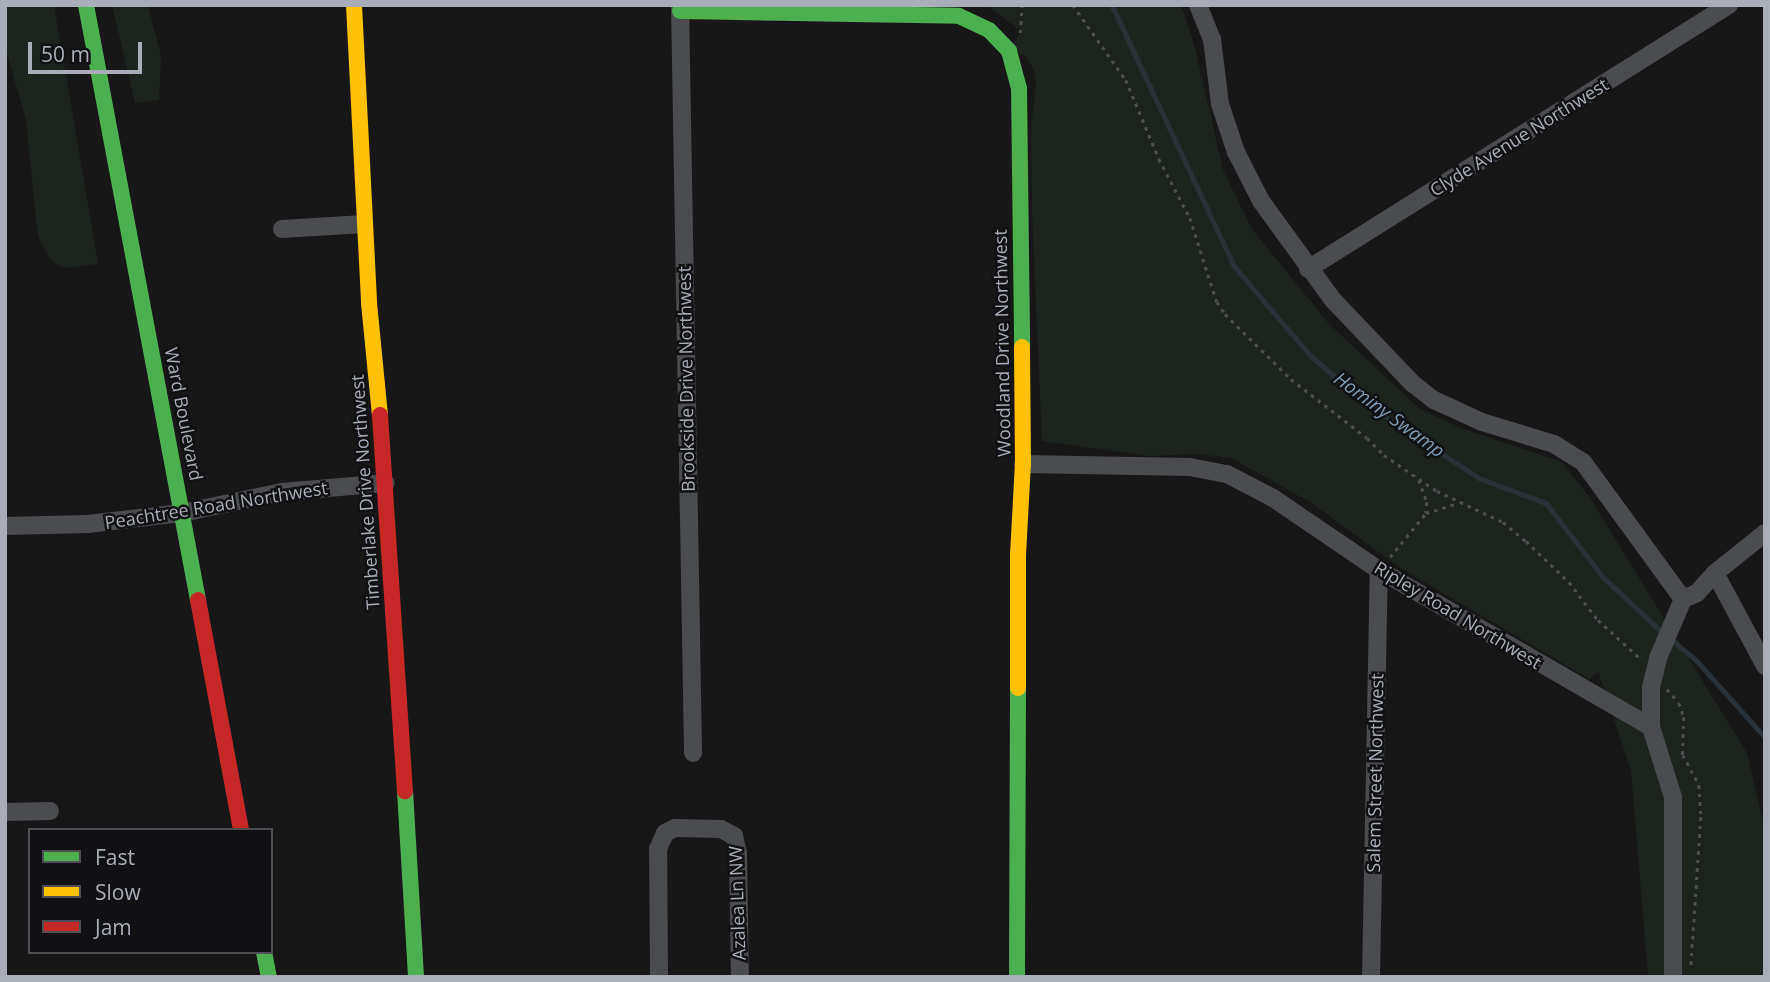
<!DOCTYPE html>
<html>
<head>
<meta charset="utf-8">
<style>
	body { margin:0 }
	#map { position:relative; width:1770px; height:982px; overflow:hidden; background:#171717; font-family:"Open Sans",sans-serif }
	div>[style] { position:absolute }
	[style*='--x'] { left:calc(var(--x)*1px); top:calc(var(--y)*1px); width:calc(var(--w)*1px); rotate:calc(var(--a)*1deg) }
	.green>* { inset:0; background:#1d241e }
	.stream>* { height:4.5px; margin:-2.25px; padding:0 2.25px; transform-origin:2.25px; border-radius:2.25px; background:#2a3239 }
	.path>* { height:2.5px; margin-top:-1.25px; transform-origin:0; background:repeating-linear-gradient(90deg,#4d4e52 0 3.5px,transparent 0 8.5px) }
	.street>* { height:18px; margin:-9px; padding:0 9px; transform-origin:9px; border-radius:9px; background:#4b4c50 }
	.fast>* { height:16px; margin:-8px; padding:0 8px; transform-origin:8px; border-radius:8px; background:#4caf50 }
	.slow>* { height:16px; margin:-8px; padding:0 8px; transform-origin:8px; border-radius:8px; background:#ffc107 }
	.jam>* { height:16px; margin:-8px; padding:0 8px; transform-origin:8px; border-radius:8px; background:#c62828 }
	span { translate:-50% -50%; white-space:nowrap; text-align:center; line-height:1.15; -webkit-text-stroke:5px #111113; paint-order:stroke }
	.street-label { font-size:18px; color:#a8adb8 }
	.water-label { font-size:19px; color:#7f9bb3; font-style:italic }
	.frame { position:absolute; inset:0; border:7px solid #a8adb8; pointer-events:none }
	.legend { position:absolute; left:28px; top:828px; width:245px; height:126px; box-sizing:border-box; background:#111113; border:2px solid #4d4f55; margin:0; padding:9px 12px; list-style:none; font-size:21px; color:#a8adb8 }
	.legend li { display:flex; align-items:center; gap:14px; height:35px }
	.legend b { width:35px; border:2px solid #4d4f55 }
	.scale { position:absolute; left:28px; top:42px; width:114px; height:32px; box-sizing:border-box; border:4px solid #a8adb8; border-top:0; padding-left:9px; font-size:21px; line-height:24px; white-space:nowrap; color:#a8adb8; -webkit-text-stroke:5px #111113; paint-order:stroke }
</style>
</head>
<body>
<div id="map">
	<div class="green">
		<div style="clip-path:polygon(5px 5px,54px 5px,98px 264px,63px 268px,51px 260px,38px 237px,26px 120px,5px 46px)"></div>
		<div style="clip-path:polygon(112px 5px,148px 5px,161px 56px,159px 100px,135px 103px)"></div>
		<div style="clip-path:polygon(987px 5px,1179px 5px,1184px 13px,1195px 48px,1223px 170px,1252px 229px,1329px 324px,1420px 409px,1463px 429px,1562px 462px,1590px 498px,1747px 753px,1765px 830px,1765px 977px,1648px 977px,1631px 770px,1598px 672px,1589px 679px,1399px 567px,1310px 502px,1231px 458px,1199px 454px,1149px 456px,1042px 441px,1032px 212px,1031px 129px,1036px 81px,1033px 68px,1024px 55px,1009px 51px,1021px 31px)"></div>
	</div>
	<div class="stream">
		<div style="--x:1112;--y:5;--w:289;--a:64.9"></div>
		<div style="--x:1235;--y:267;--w:117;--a:49.5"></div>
		<div style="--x:1311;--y:356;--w:75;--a:40.7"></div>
		<div style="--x:1368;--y:405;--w:133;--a:33.3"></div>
		<div style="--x:1479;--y:478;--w:72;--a:20.5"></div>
		<div style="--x:1546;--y:503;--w:95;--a:52.3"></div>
		<div style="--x:1604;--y:578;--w:79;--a:43"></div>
		<div style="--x:1672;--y:640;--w:33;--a:40"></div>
		<div style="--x:1697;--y:661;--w:102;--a:48.2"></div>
	</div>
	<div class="path">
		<div style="--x:1073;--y:5;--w:92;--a:54.8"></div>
		<div style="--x:1126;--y:80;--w:86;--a:67.3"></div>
		<div style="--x:1159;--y:159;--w:67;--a:62.3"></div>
		<div style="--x:1190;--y:218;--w:88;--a:72.2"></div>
		<div style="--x:1217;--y:302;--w:14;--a:56"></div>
		<div style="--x:1225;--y:314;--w:93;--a:44.6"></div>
		<div style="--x:1291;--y:379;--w:96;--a:37.8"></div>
		<div style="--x:1367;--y:438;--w:24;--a:45"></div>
		<div style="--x:1384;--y:455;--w:64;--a:34.2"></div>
		<div style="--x:1437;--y:491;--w:73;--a:25.2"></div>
		<div style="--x:1503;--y:522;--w:30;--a:40"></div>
		<div style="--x:1526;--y:541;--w:59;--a:43.6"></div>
		<div style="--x:1569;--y:582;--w:48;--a:52.7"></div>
		<div style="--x:1598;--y:620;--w:59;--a:42.3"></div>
		<div style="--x:1020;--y:33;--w:28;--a:-86"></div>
		<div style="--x:1419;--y:480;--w:23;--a:70"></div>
		<div style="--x:1427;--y:502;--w:11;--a:95"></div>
		<div style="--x:1390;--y:557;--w:57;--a:-50.7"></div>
		<div style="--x:1426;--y:513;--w:34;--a:-17"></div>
		<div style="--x:1667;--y:689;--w:18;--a:49"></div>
		<div style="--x:1679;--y:703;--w:15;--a:70"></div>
		<div style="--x:1684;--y:717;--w:38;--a:92"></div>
		<div style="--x:1683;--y:755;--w:34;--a:62"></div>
		<div style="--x:1699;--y:785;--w:32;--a:86"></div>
		<div style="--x:1701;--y:817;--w:149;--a:93.8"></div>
	</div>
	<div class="street">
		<div style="--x:680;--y:5;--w:748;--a:89"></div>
		<div style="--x:1198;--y:5;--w:37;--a:68"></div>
		<div style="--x:1212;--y:39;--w:65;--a:83"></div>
		<div style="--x:1220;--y:104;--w:51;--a:71.6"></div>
		<div style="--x:1236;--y:152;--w:55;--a:63"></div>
		<div style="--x:1261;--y:201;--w:122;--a:54"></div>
		<div style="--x:1333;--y:300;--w:115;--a:46.4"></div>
		<div style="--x:1412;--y:383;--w:28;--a:38"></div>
		<div style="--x:1434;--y:400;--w:53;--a:24.6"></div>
		<div style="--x:1482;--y:422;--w:75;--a:17"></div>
		<div style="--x:1554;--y:444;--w:34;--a:32"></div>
		<div style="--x:1583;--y:462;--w:170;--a:53.9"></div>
		<div style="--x:282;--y:229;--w:82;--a:-3.5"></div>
		<div style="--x:1308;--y:269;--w:497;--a:-32.1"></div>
		<div style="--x:1023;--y:464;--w:167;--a:1"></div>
		<div style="--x:1190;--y:467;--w:38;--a:11"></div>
		<div style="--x:1227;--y:474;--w:52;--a:27.6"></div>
		<div style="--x:1273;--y:498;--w:128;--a:34.2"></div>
		<div style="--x:1379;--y:570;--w:314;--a:30"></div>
		<div style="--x:1651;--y:727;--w:73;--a:72.6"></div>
		<div style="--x:1673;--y:797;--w:180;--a:90"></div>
		<div style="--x:5;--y:526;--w:83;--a:-1.4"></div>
		<div style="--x:88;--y:524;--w:95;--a:-6.7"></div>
		<div style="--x:182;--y:513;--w:102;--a:-11.9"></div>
		<div style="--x:282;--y:492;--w:104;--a:-4.9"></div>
		<div style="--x:1715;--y:573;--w:106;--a:61.7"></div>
		<div style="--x:1651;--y:727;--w:40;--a:-90"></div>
		<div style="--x:1651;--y:687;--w:30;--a:-76"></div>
		<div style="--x:1658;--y:658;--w:64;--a:-67"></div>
		<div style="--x:1683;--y:599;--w:15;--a:-23"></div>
		<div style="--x:1697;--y:593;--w:27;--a:-48"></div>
		<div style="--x:1715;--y:573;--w:64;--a:-38.7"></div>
		<div style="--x:5;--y:812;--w:45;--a:-1.3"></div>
		<div style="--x:659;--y:977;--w:128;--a:-90.4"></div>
		<div style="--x:658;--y:849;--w:17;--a:-66"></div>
		<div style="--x:665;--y:833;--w:11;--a:-27"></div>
		<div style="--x:675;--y:828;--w:46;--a:1.2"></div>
		<div style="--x:721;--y:829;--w:15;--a:28"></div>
		<div style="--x:734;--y:836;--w:17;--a:77"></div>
		<div style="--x:738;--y:853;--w:124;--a:89.1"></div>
		<div style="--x:1371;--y:977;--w:407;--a:-88.9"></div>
	</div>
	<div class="fast">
		<div style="--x:86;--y:5;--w:605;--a:79.34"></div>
		<div style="--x:680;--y:11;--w:279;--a:1"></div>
		<div style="--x:959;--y:16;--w:33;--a:25"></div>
		<div style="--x:989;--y:30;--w:29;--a:46"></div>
		<div style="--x:1009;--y:51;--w:38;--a:75"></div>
		<div style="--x:1019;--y:88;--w:259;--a:89.3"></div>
		<div style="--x:405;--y:791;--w:186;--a:86.6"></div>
		<div style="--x:264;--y:952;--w:25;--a:79"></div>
		<div style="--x:1017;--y:977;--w:289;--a:-89.8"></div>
	</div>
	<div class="slow">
		<div style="--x:354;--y:5;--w:298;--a:87.1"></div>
		<div style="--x:369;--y:303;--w:113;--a:84.4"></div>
		<div style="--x:1018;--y:688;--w:133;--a:-90"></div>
		<div style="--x:1018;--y:555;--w:91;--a:-86.9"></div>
		<div style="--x:1023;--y:464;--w:117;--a:-90.5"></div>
	</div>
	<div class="jam">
		<div style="--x:380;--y:415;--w:377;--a:86.2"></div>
		<div style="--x:198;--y:600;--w:234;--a:79.4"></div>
	</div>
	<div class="street-label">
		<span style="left:1519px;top:137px;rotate:-32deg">Clyde Avenue Northwest</span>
		<span style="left:1002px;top:343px;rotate:-91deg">Woodland Drive Northwest</span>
		<span style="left:686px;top:379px;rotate:-91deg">Brookside Drive Northwest</span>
		<span style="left:184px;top:414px;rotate:79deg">Ward Boulevard</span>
		<span style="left:365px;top:492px;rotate:-94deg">Timberlake Drive Northwest</span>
		<span style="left:216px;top:505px;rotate:-9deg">Peachtree Road Northwest</span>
		<span style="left:1458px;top:615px;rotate:31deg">Ripley Road Northwest</span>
		<span style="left:1375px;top:773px;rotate:-89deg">Salem Street Northwest</span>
		<span style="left:737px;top:903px;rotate:-92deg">Azalea Ln NW</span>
	</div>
	<div class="water-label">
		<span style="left:1389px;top:415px;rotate:36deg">Hominy Swamp</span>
	</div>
	<div class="frame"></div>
	<ul class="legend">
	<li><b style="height:9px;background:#4caf50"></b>Fast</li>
	<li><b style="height:9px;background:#ffc107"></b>Slow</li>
	<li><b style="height:9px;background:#c62828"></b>Jam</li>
	</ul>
	<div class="scale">50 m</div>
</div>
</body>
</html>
